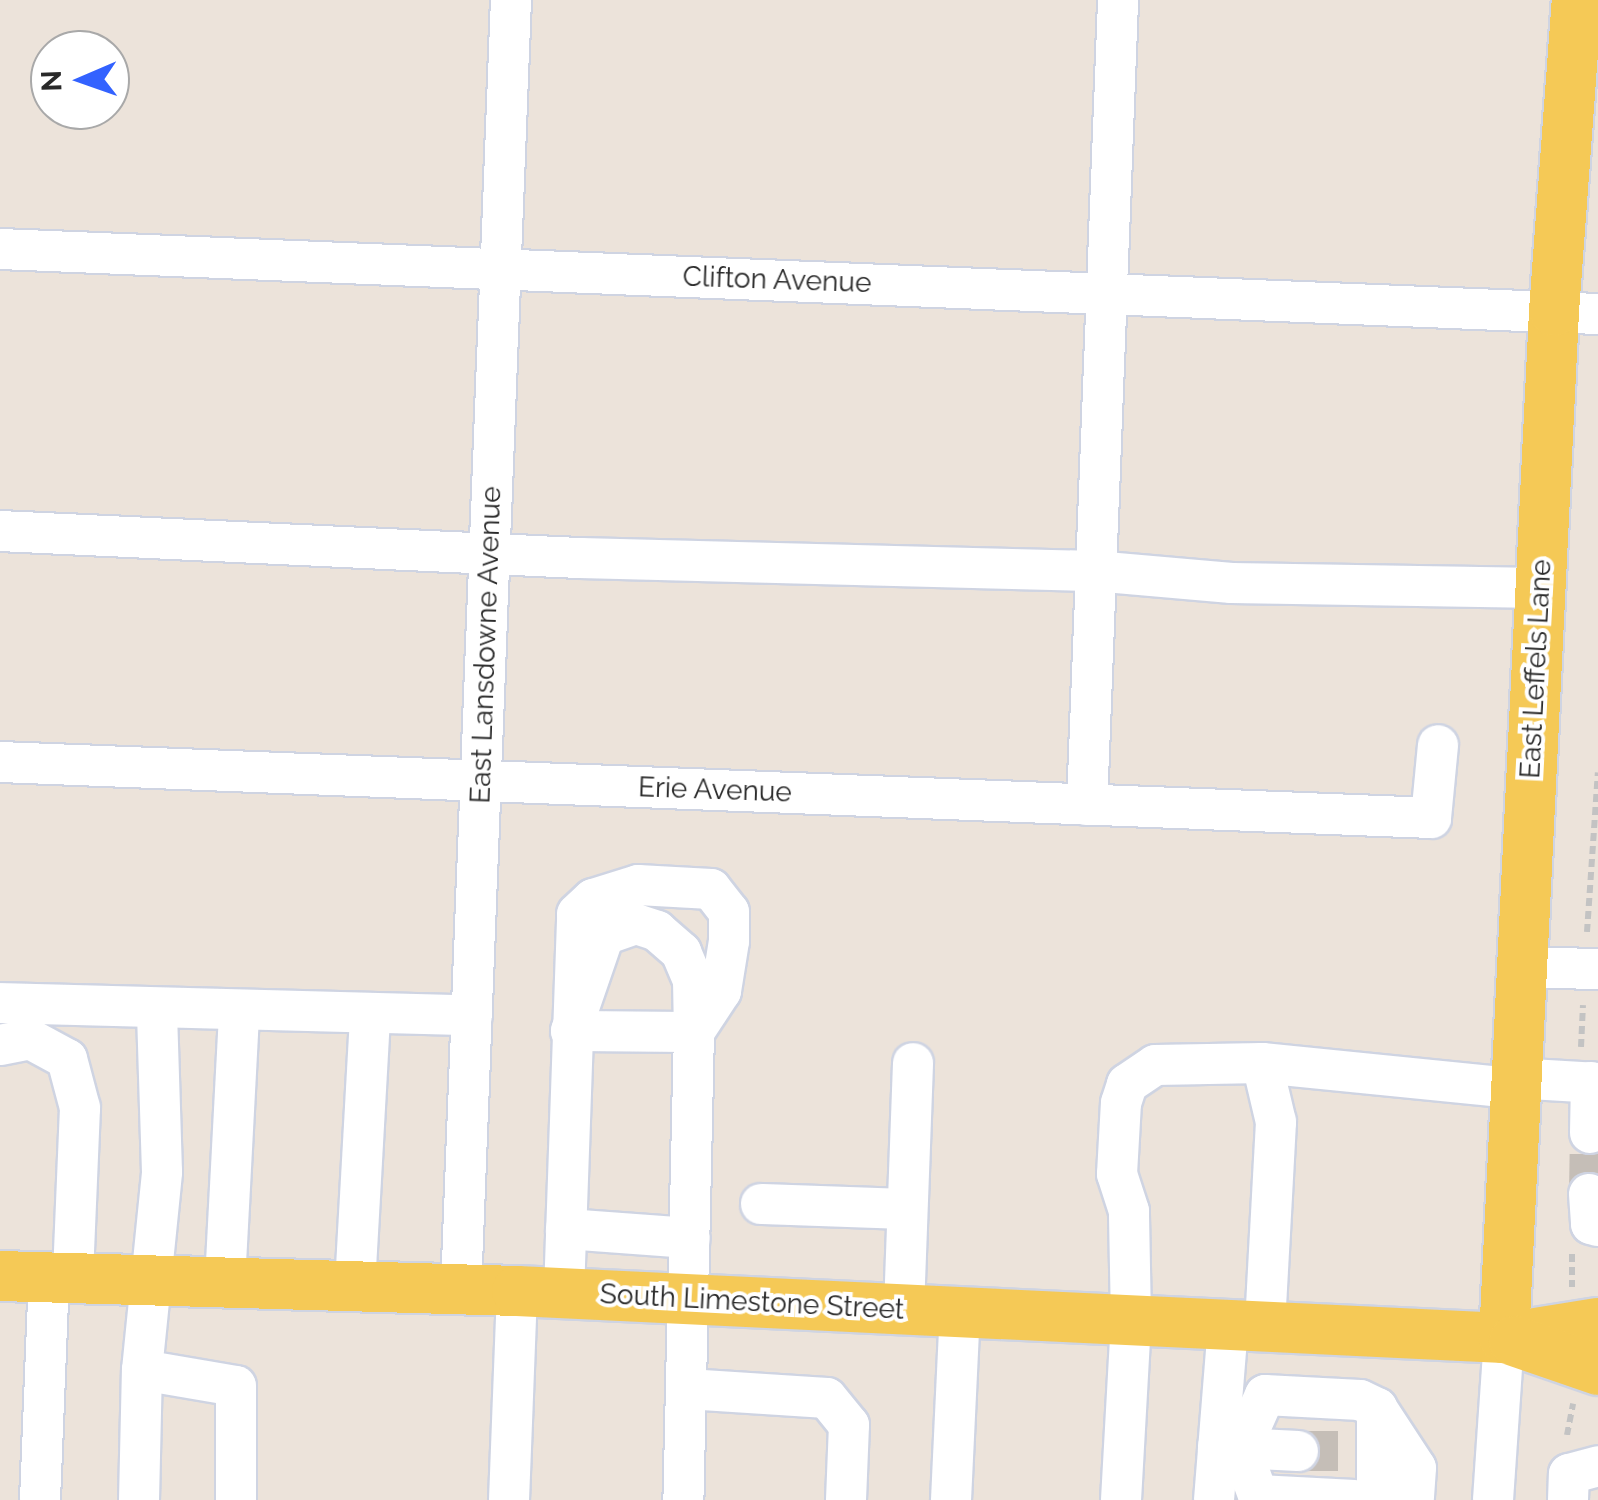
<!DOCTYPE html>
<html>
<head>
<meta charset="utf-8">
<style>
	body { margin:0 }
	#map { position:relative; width:1598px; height:1500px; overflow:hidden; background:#ece3da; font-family:Raleway,sans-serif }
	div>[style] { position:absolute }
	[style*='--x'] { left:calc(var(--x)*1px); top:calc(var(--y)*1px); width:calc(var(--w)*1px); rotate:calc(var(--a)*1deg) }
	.minor-tunnel>* { height:40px; margin-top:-20px; transform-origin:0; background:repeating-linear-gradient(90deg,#c5beb7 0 40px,transparent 0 60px) }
	.path>* { height:6px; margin-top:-3px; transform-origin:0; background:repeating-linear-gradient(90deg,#c3c3c3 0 8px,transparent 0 13px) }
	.roads { filter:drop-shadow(2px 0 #cfd4e2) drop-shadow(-2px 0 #cfd4e2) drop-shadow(0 2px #cfd4e2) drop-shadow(0 -2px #cfd4e2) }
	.minor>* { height:40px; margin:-20px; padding:0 20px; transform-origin:20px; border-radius:20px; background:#fff }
	.major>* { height:50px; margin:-25px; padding:0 25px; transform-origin:25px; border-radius:25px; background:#f5c956 }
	span { translate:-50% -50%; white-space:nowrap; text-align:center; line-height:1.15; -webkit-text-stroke:8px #fff; paint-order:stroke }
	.street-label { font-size:28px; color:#292929 }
	.north { position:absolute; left:30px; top:30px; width:100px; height:100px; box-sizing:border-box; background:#fff; border:2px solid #a9a9a9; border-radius:50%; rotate:268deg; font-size:28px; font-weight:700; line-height:40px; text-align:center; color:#292929 }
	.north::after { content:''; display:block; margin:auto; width:35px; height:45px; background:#3362ff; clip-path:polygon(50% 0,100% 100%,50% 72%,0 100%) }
</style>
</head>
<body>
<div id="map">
	<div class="minor-tunnel">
		<div style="--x:1589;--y:1194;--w:61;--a:-89.1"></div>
		<div style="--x:1298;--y:1451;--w:61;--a:0"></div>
	</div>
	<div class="path">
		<div style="--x:1587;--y:932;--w:160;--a:-86.1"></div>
		<div style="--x:1581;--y:1047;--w:42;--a:-87.3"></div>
		<div style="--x:1572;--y:1254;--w:33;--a:90"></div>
		<div style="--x:1567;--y:1435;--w:32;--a:-79"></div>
	</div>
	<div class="roads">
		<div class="minor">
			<div style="--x:0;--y:249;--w:1599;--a:2.33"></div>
			<div style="--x:0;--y:531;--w:581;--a:2.67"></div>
			<div style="--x:580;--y:558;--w:514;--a:1.45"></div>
			<div style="--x:1094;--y:571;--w:138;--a:5"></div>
			<div style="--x:1231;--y:583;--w:311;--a:0.9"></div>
			<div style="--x:0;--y:762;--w:1432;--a:2.24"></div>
			<div style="--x:1431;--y:818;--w:73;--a:-84.5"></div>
			<div style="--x:1087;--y:805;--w:806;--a:-87.79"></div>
			<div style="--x:1519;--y:967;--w:79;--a:1.5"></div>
			<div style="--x:0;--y:1003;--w:472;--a:1.5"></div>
			<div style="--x:571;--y:1031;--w:102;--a:-71"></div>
			<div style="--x:604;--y:935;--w:34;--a:-19"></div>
			<div style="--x:636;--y:924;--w:22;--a:18"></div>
			<div style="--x:657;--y:931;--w:32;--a:41"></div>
			<div style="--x:681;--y:952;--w:30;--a:67"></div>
			<div style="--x:693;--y:980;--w:52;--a:88.9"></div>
			<div style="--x:694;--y:1032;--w:468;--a:91.3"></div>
			<div style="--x:571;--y:1031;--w:123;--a:0.5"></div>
			<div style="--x:0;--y:1045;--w:31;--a:-11"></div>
			<div style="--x:30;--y:1039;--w:42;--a:28.4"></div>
			<div style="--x:67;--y:1059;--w:51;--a:75.1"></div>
			<div style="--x:80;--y:1108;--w:170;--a:92.4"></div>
			<div style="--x:1262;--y:1063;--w:252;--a:5.7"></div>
			<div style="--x:1513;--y:1078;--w:85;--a:3.4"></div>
			<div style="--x:1590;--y:1133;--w:51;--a:-88.9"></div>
			<div style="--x:1589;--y:1194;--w:30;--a:86"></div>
			<div style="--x:1591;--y:1224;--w:7;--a:16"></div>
			<div style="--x:761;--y:1204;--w:146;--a:2"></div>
			<div style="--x:566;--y:1229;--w:124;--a:4.2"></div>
			<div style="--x:225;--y:1282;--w:269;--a:-87"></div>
			<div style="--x:355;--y:1286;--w:270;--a:-86.8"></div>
			<div style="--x:461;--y:1289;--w:1290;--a:-87.78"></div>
			<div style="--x:564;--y:1293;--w:379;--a:-88"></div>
			<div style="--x:577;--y:914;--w:22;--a:-43"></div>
			<div style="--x:593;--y:899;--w:47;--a:-17.3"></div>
			<div style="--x:638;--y:885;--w:73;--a:3.1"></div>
			<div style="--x:711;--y:889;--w:29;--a:52"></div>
			<div style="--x:729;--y:912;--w:29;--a:90"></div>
			<div style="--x:729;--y:941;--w:51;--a:99.1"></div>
			<div style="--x:721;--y:991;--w:49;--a:123.4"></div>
			<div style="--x:904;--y:1309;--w:246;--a:-87.9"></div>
			<div style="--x:142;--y:1370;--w:95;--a:9.7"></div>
			<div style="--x:236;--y:1386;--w:114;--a:90"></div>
			<div style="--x:687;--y:1389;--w:140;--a:3.7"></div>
			<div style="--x:827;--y:1398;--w:35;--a:51"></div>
			<div style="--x:849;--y:1425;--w:75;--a:92.3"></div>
			<div style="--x:1378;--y:1410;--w:69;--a:56.8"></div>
			<div style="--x:1416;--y:1468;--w:32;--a:94"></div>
			<div style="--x:1218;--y:1447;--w:80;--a:2.9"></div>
			<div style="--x:40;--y:1500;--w:223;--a:-87.7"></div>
			<div style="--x:139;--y:1500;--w:130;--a:-88.7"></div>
			<div style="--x:142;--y:1370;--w:199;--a:-84.2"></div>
			<div style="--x:162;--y:1172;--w:163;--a:-91.8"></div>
			<div style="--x:509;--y:1500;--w:209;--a:-87.8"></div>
			<div style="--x:951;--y:1500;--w:188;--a:-87.3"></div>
			<div style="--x:1121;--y:1500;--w:180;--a:-86.8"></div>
			<div style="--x:1131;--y:1320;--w:109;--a:-91.1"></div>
			<div style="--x:1129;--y:1211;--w:39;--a:-108"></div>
			<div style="--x:1117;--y:1174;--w:71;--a:-86.8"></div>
			<div style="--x:1121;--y:1103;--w:20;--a:-72"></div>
			<div style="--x:1127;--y:1084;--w:34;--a:-34"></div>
			<div style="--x:1155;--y:1065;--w:107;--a:-1.1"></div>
			<div style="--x:1262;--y:1063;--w:61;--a:76.7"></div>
			<div style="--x:1276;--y:1122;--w:205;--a:93.1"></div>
			<div style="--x:1214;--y:1500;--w:176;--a:-85.4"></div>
			<div style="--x:1354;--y:1500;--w:96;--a:-177"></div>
			<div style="--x:1258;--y:1495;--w:49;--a:-110.3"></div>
			<div style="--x:1241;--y:1449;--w:59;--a:-66"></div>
			<div style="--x:1265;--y:1395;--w:95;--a:3"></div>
			<div style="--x:1360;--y:1400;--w:19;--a:25"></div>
			<div style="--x:1377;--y:1408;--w:92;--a:90"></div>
			<div style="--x:1493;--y:1500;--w:162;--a:-86.1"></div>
			<div style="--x:1568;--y:1500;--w:26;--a:-88"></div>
			<div style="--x:1569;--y:1474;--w:30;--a:-15"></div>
		</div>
		<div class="major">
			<div style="--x:0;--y:1276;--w:517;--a:1.66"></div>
			<div style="--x:517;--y:1291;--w:988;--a:2.73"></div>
			<div style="--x:1504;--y:1338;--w:95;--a:-9.1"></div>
			<div style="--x:1504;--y:1338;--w:1028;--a:-87.21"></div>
			<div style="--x:1554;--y:311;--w:312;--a:-85.8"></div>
			<div style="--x:1514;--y:1341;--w:89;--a:19"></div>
		</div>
	</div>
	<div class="street-label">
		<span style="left:777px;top:280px;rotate:2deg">Clifton Avenue</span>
		<span style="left:486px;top:645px;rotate:-88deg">East Lansdowne Avenue</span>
		<span style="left:1536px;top:669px;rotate:-87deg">East Leffels Lane</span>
		<span style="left:715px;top:790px;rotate:2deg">Erie Avenue</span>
		<span style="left:752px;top:1302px;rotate:3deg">South Limestone Street</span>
	</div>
	<div class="north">N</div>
</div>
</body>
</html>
